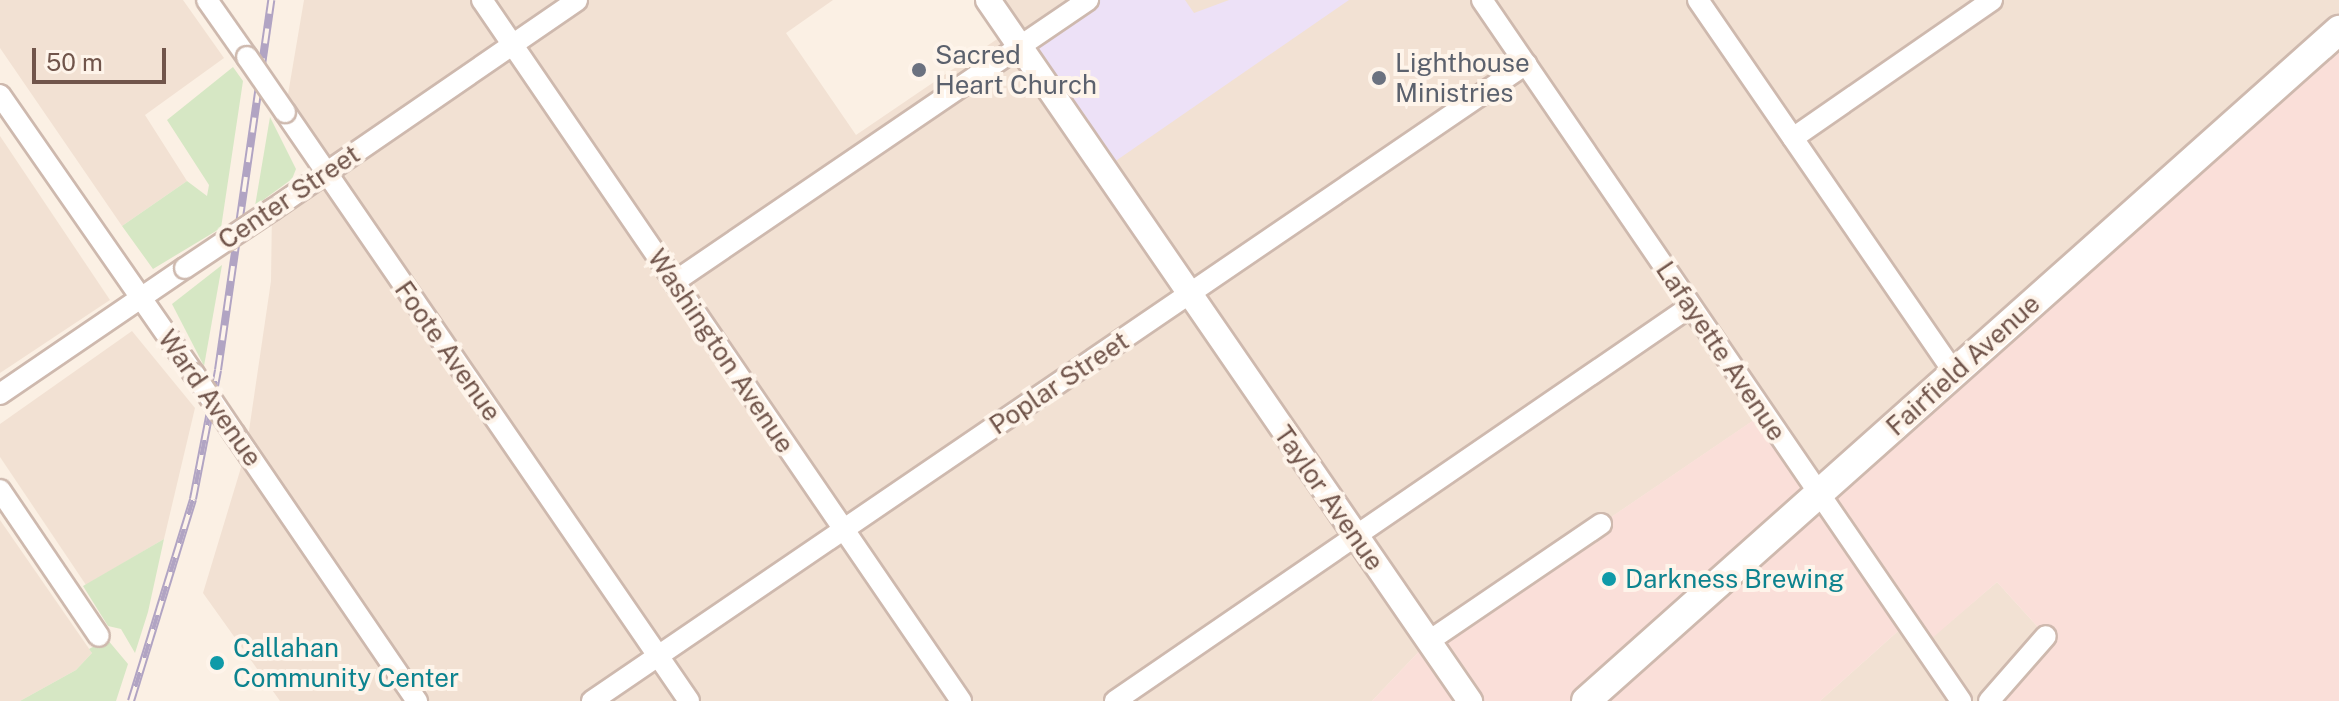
<!DOCTYPE html>
<html>
<head>
<meta charset="utf-8">
<style>
	body { margin:0 }
	#map { position:relative; width:2339px; height:701px; overflow:hidden; background:#fbf0e4; font-family:"Public Sans",sans-serif }
	div>[style] { position:absolute }
	[style*='--x'] { left:calc(var(--x)*1px); top:calc(var(--y)*1px); width:calc(var(--w)*1px); rotate:calc(var(--a)*1deg) }
	.residential>* { inset:0; background:#f2e1d3 }
	.commercial>* { inset:0; background:#fadfd9 }
	.education>* { inset:0; background:#ede1f7 }
	.green>* { inset:0; background:#d6e7c4 }
	.roads { filter:drop-shadow(2px 0 #ceb9ae) drop-shadow(-2px 0 #ceb9ae) drop-shadow(0 2px #ceb9ae) drop-shadow(0 -2px #ceb9ae) }
	.minor>* { height:20px; margin:-10px; padding:0 10px; transform-origin:10px; border-radius:10px; background:#fff }
	.tertiary>* { height:24px; margin:-12px; padding:0 12px; transform-origin:12px; border-radius:12px; background:#fff }
	.secondary>* { height:28px; margin:-14px; padding:0 14px; transform-origin:14px; border-radius:14px; background:#fff }
	.rail>* { height:8px; margin-top:-4px; transform-origin:0; background:repeating-linear-gradient(90deg,#fef4ea 0 15px,#b1a4c3 0 30px); box-sizing:border-box; border-block:2px solid #b1a4c3 }
	.bridges { filter:drop-shadow(2px 0 #ceb9ae) drop-shadow(-2px 0 #ceb9ae) drop-shadow(0 2px #ceb9ae) drop-shadow(0 -2px #ceb9ae) }
	.minor-bridge>* { height:20px; margin:-10px; padding:0 10px; transform-origin:10px; border-radius:10px; background:#fff }
	.dots>* { width:22px; height:22px; translate:-50% -50%; box-sizing:border-box; border:4px solid #fef4ea; border-radius:50% }
	span { translate:-50% -50%; white-space:nowrap; text-align:center; line-height:1.15; -webkit-text-stroke:8px #fef4ea; paint-order:stroke }
	.worship-label { font-size:26px; color:#5b616d }
	.left { translate:0 -50%; text-align:left }
	.street-label { font-size:26px; color:#71554b }
	.culture-label { font-size:26px; color:#0d838f }
	.scale { position:absolute; left:32px; top:48px; width:134px; height:36px; box-sizing:border-box; border:4px solid #71554b; border-top:0; padding-left:10px; font-size:24px; line-height:28px; white-space:nowrap; color:#71554b; -webkit-text-stroke:6px #fef4ea; paint-order:stroke }
</style>
</head>
<body>
<div id="map">
	<div class="residential">
		<div style="clip-path:polygon(0 0,183px 0,224px 58px,145px 115px,187px 181px,122px 226px,0 48px)"></div>
		<div style="clip-path:polygon(304px 0,833px 0,786px 33px,856px 135px,1009px 31px,988px 0,2339px 0,2339px 30px,1819px 494px,1763px 414px,1429px 641px,1372px 701px,280px 701px,203px 593px,246px 451px,271px 281px,272px 210px,325px 174px,285px 112px)"></div>
		<div style="clip-path:polygon(0 136px,110px 300px,0 373px)"></div>
		<div style="clip-path:polygon(132px 331px,195px 408px,164px 539px,86px 585px,0 457px,0 424px)"></div>
		<div style="clip-path:polygon(0 520px,92px 653px,76px 670px,20px 701px,0 701px)"></div>
		<div style="clip-path:polygon(1997px 582px,2046px 636px,1989px 701px,1820px 701px,1907px 623px,1923px 645px)"></div>
	</div>
	<div class="commercial">
		<div style="clip-path:polygon(2339px 30px,2339px 701px,1989px 701px,2046px 636px,1997px 582px,1923px 646px,1907px 623px,1820px 701px,1372px 701px,1429px 641px,1764px 413px,1818px 493px)"></div>
	</div>
	<div class="education">
		<div style="clip-path:polygon(1088px 0,1185px 0,1194px 13px,1229px 0,1349px 0,1104px 169px,1020px 46px)"></div>
	</div>
	<div class="green">
		<div style="clip-path:polygon(233px 67px,243px 81px,221px 228px,153px 269px,122px 226px,187px 181px,207px 196px,209px 185px,167px 120px)"></div>
		<div style="clip-path:polygon(270px 117px,296px 169px,292px 179px,255px 206px)"></div>
		<div style="clip-path:polygon(222px 265px,204px 366px,172px 304px)"></div>
		<div style="clip-path:polygon(164px 539px,148px 612px,135px 653px,121px 629px,108px 626px,83px 586px)"></div>
		<div style="clip-path:polygon(107px 639px,128px 664px,116px 701px,20px 701px,76px 670px,92px 653px,89px 649px)"></div>
	</div>
	<div class="roads">
		<div class="minor">
			<div style="--x:207;--y:0;--w:70;--a:54.9"></div>
			<div style="--x:482;--y:0;--w:849;--a:55.65"></div>
			<div style="--x:1482;--y:0;--w:849;--a:55.65"></div>
			<div style="--x:1698;--y:0;--w:452;--a:55.5"></div>
			<div style="--x:0;--y:95;--w:340;--a:55.2"></div>
			<div style="--x:285;--y:112;--w:714;--a:55.55"></div>
			<div style="--x:1793;--y:138;--w:242;--a:-34.7"></div>
			<div style="--x:272;--y:210;--w:370;--a:-34.5"></div>
			<div style="--x:674;--y:282;--w:501;--a:-34.26"></div>
			<div style="--x:0;--y:394;--w:224;--a:-34.3"></div>
			<div style="--x:234;--y:433;--w:325;--a:55.7"></div>
			<div style="--x:0;--y:490;--w:176;--a:55.9"></div>
			<div style="--x:1429;--y:641;--w:208;--a:-34.2"></div>
			<div style="--x:592;--y:701;--w:1131;--a:-34.29"></div>
			<div style="--x:1115;--y:701;--w:698;--a:-34.44"></div>
			<div style="--x:1989;--y:701;--w:86;--a:-48.8"></div>
		</div>
		<div class="tertiary">
			<div style="--x:988;--y:0;--w:851;--a:55.49"></div>
		</div>
		<div class="secondary">
			<div style="--x:1586;--y:701;--w:1009;--a:-41.7"></div>
		</div>
	</div>
	<div class="rail">
		<div style="--x:131;--y:701;--w:211;--a:-72.9"></div>
		<div style="--x:193;--y:499;--w:131;--a:-79"></div>
		<div style="--x:218;--y:370;--w:374;--a:-81.8"></div>
	</div>
	<div class="bridges">
		<div class="minor-bridge">
			<div style="--x:247;--y:57;--w:67;--a:55.4"></div>
			<div style="--x:185;--y:268;--w:105;--a:-33.7"></div>
			<div style="--x:194;--y:374;--w:71;--a:55.9"></div>
		</div>
	</div>
	<div class="dots">
		<div style="left:919px;top:70px;background:#6b7280"></div>
		<div style="left:1379px;top:78px;background:#6b7280"></div>
		<div style="left:1609px;top:579px;background:#0f9aa8"></div>
		<div style="left:217px;top:663px;background:#0f9aa8"></div>
	</div>
	<div class="worship-label">
		<span class="left" style="left:935px;top:70px">Sacred<br>Heart Church</span>
		<span class="left" style="left:1395px;top:78px">Lighthouse<br>Ministries</span>
	</div>
	<div class="street-label">
		<span style="left:289px;top:197px;rotate:-34deg">Center Street</span>
		<span style="left:448px;top:351px;rotate:55deg">Foote Avenue</span>
		<span style="left:721px;top:351px;rotate:56deg">Washington Avenue</span>
		<span style="left:1721px;top:351px;rotate:56deg">Lafayette Avenue</span>
		<span style="left:1963px;top:365px;rotate:-42deg">Fairfield Avenue</span>
		<span style="left:1059px;top:383px;rotate:-34deg">Poplar Street</span>
		<span style="left:210px;top:398px;rotate:55deg">Ward Avenue</span>
		<span style="left:1329px;top:498px;rotate:55deg">Taylor Avenue</span>
	</div>
	<div class="culture-label">
		<span class="left" style="left:1625px;top:579px">Darkness Brewing</span>
		<span class="left" style="left:233px;top:663px">Callahan<br>Community Center</span>
	</div>
	<div class="scale">50 m</div>
</div>
</body>
</html>
